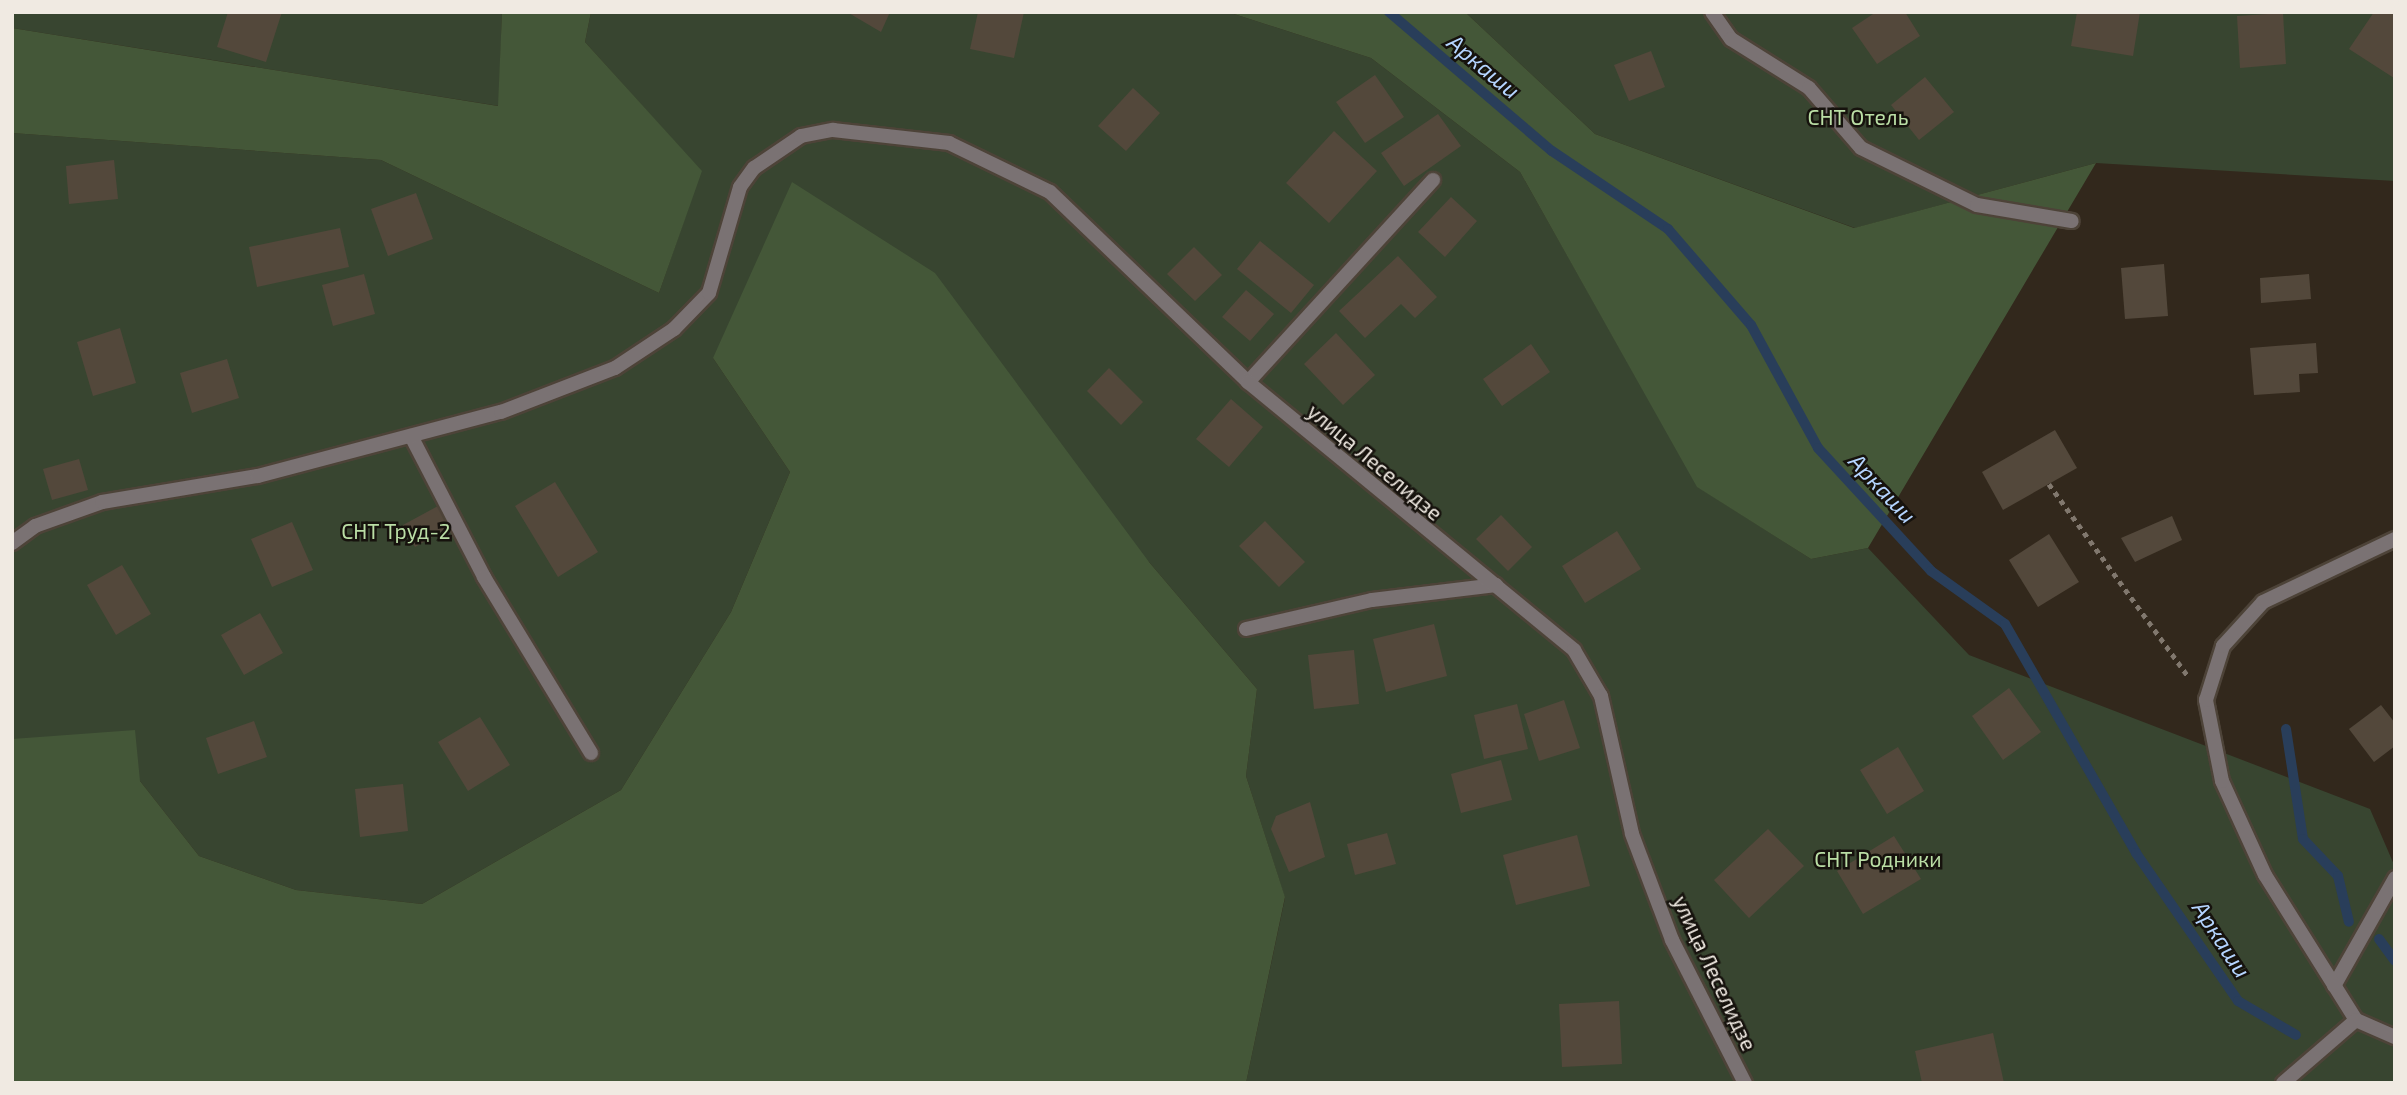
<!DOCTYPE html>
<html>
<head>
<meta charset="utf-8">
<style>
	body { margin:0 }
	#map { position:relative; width:2407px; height:1095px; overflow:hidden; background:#32281c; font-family:"Exo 2",sans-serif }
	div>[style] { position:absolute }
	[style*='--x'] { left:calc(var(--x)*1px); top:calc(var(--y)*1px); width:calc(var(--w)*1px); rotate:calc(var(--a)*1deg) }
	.green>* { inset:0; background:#384530 }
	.forest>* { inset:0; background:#445738 }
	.stream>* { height:10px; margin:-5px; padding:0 5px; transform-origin:5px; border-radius:5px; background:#293e5a }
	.building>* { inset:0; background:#53483b }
	.path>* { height:4.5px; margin-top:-2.25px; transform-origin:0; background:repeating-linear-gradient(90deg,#81786e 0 5px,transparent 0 10px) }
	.roads { filter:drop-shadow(2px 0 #4d4338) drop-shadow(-2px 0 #4d4338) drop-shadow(0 2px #4d4338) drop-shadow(0 -2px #4d4338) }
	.lane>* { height:14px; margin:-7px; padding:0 7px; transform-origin:7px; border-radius:7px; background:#7a7273 }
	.street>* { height:14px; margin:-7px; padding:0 7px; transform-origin:7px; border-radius:7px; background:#7a7273 }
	span { translate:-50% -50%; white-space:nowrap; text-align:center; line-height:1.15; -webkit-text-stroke:5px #16120d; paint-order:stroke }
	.park-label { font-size:21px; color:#badea5 }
	.street-label { font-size:21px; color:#f0eae2 }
	.water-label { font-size:23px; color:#b5d5ff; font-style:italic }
	.frame { position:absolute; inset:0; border:14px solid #f0eae2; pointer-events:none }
</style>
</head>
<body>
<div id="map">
	<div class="green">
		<div style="clip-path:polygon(12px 12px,502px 12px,499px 106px,12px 28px)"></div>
		<div style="clip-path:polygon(591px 12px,1228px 12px,1371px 58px,1520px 172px,1698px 487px,1811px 559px,1868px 548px,1969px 655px,2370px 809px,2395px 867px,2395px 1083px,1246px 1083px,1285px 898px,1246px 776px,1257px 689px,1149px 562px,713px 358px,790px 472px,731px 612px,621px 790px,422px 904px,296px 890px,199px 856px,140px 781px,12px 739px,12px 133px,381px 160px,659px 293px,701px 171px,585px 42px)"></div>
		<div style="clip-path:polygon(1465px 12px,2395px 12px,2395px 181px,2096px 163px,1855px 228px,1595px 134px)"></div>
	</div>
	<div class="forest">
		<div style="clip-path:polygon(502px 12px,591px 12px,585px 42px,702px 171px,659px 293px,381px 160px,12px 133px,12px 28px,498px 106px)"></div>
		<div style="clip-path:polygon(1228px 12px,1465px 12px,1595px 134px,1854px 228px,2096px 163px,1868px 548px,1811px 559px,1697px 487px,1520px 172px,1371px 58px)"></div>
		<div style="clip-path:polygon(792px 182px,935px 273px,1149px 562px,1257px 689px,1246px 776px,1285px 897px,1246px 1083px,12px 1083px,12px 739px,135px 730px,140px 781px,199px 856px,296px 890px,422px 904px,621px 790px,731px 612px,790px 472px,713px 358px)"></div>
	</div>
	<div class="stream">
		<div style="--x:1389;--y:12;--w:214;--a:40.5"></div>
		<div style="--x:1552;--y:151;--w:140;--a:33.9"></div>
		<div style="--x:1668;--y:229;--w:127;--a:49.2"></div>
		<div style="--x:1751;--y:325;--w:140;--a:61.4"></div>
		<div style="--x:1818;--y:448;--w:167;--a:47.4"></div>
		<div style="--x:1931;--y:571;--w:91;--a:35.6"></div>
		<div style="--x:2005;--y:624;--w:264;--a:60.2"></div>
		<div style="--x:2136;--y:853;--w:180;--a:55.4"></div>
		<div style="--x:2238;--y:1001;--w:67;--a:30.4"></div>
		<div style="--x:2286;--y:729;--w:111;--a:81.2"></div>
		<div style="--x:2303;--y:839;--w:51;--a:46.6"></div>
		<div style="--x:2338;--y:876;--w:47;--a:76.6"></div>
		<div style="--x:2379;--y:939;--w:27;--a:54"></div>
	</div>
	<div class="building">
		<div style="clip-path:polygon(228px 12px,282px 12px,266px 62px,217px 47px)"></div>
		<div style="clip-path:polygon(847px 12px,890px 12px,881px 32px)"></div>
		<div style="clip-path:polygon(978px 12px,1024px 12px,1014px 58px,970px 49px)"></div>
		<div style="clip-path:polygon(1876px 12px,1905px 12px,1920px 36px,1877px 64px,1852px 28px)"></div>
		<div style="clip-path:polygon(2077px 12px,2140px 12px,2133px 56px,2071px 46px)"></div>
		<div style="clip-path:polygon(2374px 12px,2395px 12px,2394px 78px,2349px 49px)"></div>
		<div style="clip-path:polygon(2283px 13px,2286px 64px,2240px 68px,2237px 16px)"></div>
		<div style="clip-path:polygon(1651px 51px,1665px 87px,1629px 101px,1614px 65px)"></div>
		<div style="clip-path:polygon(1375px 75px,1404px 117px,1365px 143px,1336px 102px)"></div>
		<div style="clip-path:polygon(1925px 77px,1954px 112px,1919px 140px,1891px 105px)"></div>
		<div style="clip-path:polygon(1133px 88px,1160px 113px,1126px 151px,1098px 126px)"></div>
		<div style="clip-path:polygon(1438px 114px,1461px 146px,1404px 186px,1381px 153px)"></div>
		<div style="clip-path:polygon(1334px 131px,1377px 171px,1329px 223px,1286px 183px)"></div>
		<div style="clip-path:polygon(114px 160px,118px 199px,69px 204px,66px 166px)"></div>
		<div style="clip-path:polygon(416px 193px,433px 239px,388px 256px,371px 209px)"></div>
		<div style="clip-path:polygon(1451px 197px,1477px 221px,1445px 257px,1418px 232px)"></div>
		<div style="clip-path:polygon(340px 228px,349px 267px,257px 287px,249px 247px)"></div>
		<div style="clip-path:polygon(1260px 241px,1314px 285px,1291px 313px,1237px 269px)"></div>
		<div style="clip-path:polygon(1194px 247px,1222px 275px,1195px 301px,1167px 274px)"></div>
		<div style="clip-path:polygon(1398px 256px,1437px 297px,1415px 318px,1401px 304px,1365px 338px,1339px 311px)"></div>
		<div style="clip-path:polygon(2164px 264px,2168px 316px,2125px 319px,2121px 268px)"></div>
		<div style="clip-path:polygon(364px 274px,375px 314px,333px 326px,322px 285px)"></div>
		<div style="clip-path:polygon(2309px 274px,2311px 299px,2261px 303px,2260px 278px)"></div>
		<div style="clip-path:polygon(1246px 290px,1274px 314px,1250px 341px,1222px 317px)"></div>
		<div style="clip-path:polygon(120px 328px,136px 383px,93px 396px,77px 342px)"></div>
		<div style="clip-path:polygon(1336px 333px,1375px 375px,1343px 405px,1304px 364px)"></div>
		<div style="clip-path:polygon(2316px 343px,2318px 373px,2299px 374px,2300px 392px,2254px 395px,2250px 348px)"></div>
		<div style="clip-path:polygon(1531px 344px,1550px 372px,1502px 406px,1483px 379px)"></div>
		<div style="clip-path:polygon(227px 359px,239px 398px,192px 413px,180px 373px)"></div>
		<div style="clip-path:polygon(1109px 368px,1143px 402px,1121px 425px,1087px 391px)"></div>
		<div style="clip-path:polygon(1231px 399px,1263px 427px,1229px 467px,1196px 439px)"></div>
		<div style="clip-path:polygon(2055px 430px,2077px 468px,2003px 510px,1982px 472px)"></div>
		<div style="clip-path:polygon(79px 459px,88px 490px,52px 500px,43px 469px)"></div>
		<div style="clip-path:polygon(555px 482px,598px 552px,558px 577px,515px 506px)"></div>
		<div style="clip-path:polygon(438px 506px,450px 527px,415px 547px,403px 525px)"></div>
		<div style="clip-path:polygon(1501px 515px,1532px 547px,1508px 571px,1476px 539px)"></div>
		<div style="clip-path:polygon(2172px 516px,2182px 540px,2135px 562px,2121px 538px)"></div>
		<div style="clip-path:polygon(1265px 521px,1305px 562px,1279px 587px,1239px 546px)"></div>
		<div style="clip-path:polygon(292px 522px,313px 570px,272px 587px,251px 539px)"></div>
		<div style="clip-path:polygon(1617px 531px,1641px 569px,1585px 603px,1562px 566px)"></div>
		<div style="clip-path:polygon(2049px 534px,2079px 582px,2038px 607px,2009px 560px)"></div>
		<div style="clip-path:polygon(122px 565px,151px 614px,116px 635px,87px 585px)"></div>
		<div style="clip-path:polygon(260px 613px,283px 653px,244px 675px,221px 635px)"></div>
		<div style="clip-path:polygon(1434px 624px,1447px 676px,1386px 692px,1373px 639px)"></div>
		<div style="clip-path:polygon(1354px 650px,1359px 704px,1314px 709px,1308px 655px)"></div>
		<div style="clip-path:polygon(2009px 688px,2041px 732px,2003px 760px,1972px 716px)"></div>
		<div style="clip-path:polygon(1564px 700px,1580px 748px,1539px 761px,1524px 714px)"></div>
		<div style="clip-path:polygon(1517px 704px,1528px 749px,1484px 759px,1474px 715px)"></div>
		<div style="clip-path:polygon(2381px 705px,2395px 723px,2395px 746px,2374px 762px,2349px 729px)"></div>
		<div style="clip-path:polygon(480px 717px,510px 765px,468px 791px,438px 742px)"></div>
		<div style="clip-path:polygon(254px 721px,267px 757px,218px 774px,206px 738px)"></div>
		<div style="clip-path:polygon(1898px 747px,1924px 791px,1887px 814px,1860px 770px)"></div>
		<div style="clip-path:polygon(1501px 760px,1512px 800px,1461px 813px,1451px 774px)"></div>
		<div style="clip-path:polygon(403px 784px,408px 831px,360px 837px,355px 789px)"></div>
		<div style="clip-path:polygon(1310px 802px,1325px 857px,1289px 872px,1271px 829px,1276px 816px)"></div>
		<div style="clip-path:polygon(1768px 829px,1804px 866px,1749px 918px,1714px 880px)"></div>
		<div style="clip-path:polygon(1387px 833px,1396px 864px,1355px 875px,1347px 844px)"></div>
		<div style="clip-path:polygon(1577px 835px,1590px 886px,1516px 905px,1503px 855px)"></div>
		<div style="clip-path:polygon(1894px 836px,1921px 879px,1863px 914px,1837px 871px)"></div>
		<div style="clip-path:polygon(1619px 1001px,1622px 1064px,1562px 1067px,1559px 1004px)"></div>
		<div style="clip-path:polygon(1993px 1033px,2004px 1083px,1922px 1083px,1915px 1051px)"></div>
	</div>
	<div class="path">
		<div style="--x:2049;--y:484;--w:237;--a:54.1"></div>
	</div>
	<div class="roads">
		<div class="lane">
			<div style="--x:1248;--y:382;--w:274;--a:-47.5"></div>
			<div style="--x:411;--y:436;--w:159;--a:62.6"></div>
			<div style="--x:484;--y:577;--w:206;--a:58.7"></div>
			<div style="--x:1246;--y:629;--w:129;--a:-13"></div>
			<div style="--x:1372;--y:600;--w:125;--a:-6.9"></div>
			<div style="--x:2334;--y:986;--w:124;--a:-60.5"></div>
		</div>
		<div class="street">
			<div style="--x:1712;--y:12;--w:33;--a:55"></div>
			<div style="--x:1731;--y:39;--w:92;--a:32.1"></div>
			<div style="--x:1809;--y:88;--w:79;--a:49.1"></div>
			<div style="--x:1861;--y:148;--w:129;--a:26.2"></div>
			<div style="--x:1977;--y:205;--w:96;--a:9.6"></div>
			<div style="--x:12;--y:543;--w:29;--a:-36"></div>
			<div style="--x:35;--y:526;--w:71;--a:-19.7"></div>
			<div style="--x:102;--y:502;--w:158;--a:-9.5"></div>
			<div style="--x:258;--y:476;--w:251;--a:-14.8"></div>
			<div style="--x:501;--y:412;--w:122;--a:-21.1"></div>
			<div style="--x:615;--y:368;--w:71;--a:-33.5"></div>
			<div style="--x:674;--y:329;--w:50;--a:-45.8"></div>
			<div style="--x:709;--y:293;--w:110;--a:-73.7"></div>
			<div style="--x:740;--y:187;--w:24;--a:-54"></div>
			<div style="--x:754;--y:168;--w:57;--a:-34.2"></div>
			<div style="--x:801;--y:136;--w:33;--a:-11"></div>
			<div style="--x:833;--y:130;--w:117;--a:6.4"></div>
			<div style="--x:949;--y:143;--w:112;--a:25.9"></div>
			<div style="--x:1050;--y:192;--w:274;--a:43.8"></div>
			<div style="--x:1248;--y:382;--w:422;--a:39.4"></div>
			<div style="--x:1574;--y:650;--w:53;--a:59.6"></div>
			<div style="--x:1601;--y:696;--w:141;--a:77.3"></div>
			<div style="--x:1632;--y:834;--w:113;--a:69.3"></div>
			<div style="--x:1672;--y:940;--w:161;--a:63"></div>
			<div style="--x:2356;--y:1020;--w:171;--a:-122.1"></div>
			<div style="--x:2265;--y:875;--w:103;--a:-114.6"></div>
			<div style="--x:2222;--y:781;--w:83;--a:-101.2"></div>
			<div style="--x:2206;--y:700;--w:57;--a:-72.5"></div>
			<div style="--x:2223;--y:646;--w:59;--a:-47.7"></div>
			<div style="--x:2263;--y:602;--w:146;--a:-25.5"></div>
			<div style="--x:2283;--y:1083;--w:96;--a:-40.8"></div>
			<div style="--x:2356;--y:1020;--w:43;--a:23.6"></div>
		</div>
	</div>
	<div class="park-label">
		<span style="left:1858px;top:117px">СНТ Отель</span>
		<span style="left:396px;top:531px">СНТ Труд-2</span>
		<span style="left:1878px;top:859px">СНТ Родники</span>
	</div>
	<div class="street-label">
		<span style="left:1375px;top:462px;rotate:40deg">улица Леселидзе</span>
		<span style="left:1715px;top:973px;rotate:65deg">улица Леселидзе</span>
	</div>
	<div class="water-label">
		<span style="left:1484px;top:66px;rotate:40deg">Аркаши</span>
		<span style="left:1883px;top:488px;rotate:47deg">Аркаши</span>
		<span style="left:2222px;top:939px;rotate:57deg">Аркаши</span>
	</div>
	<div class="frame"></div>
</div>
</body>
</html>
